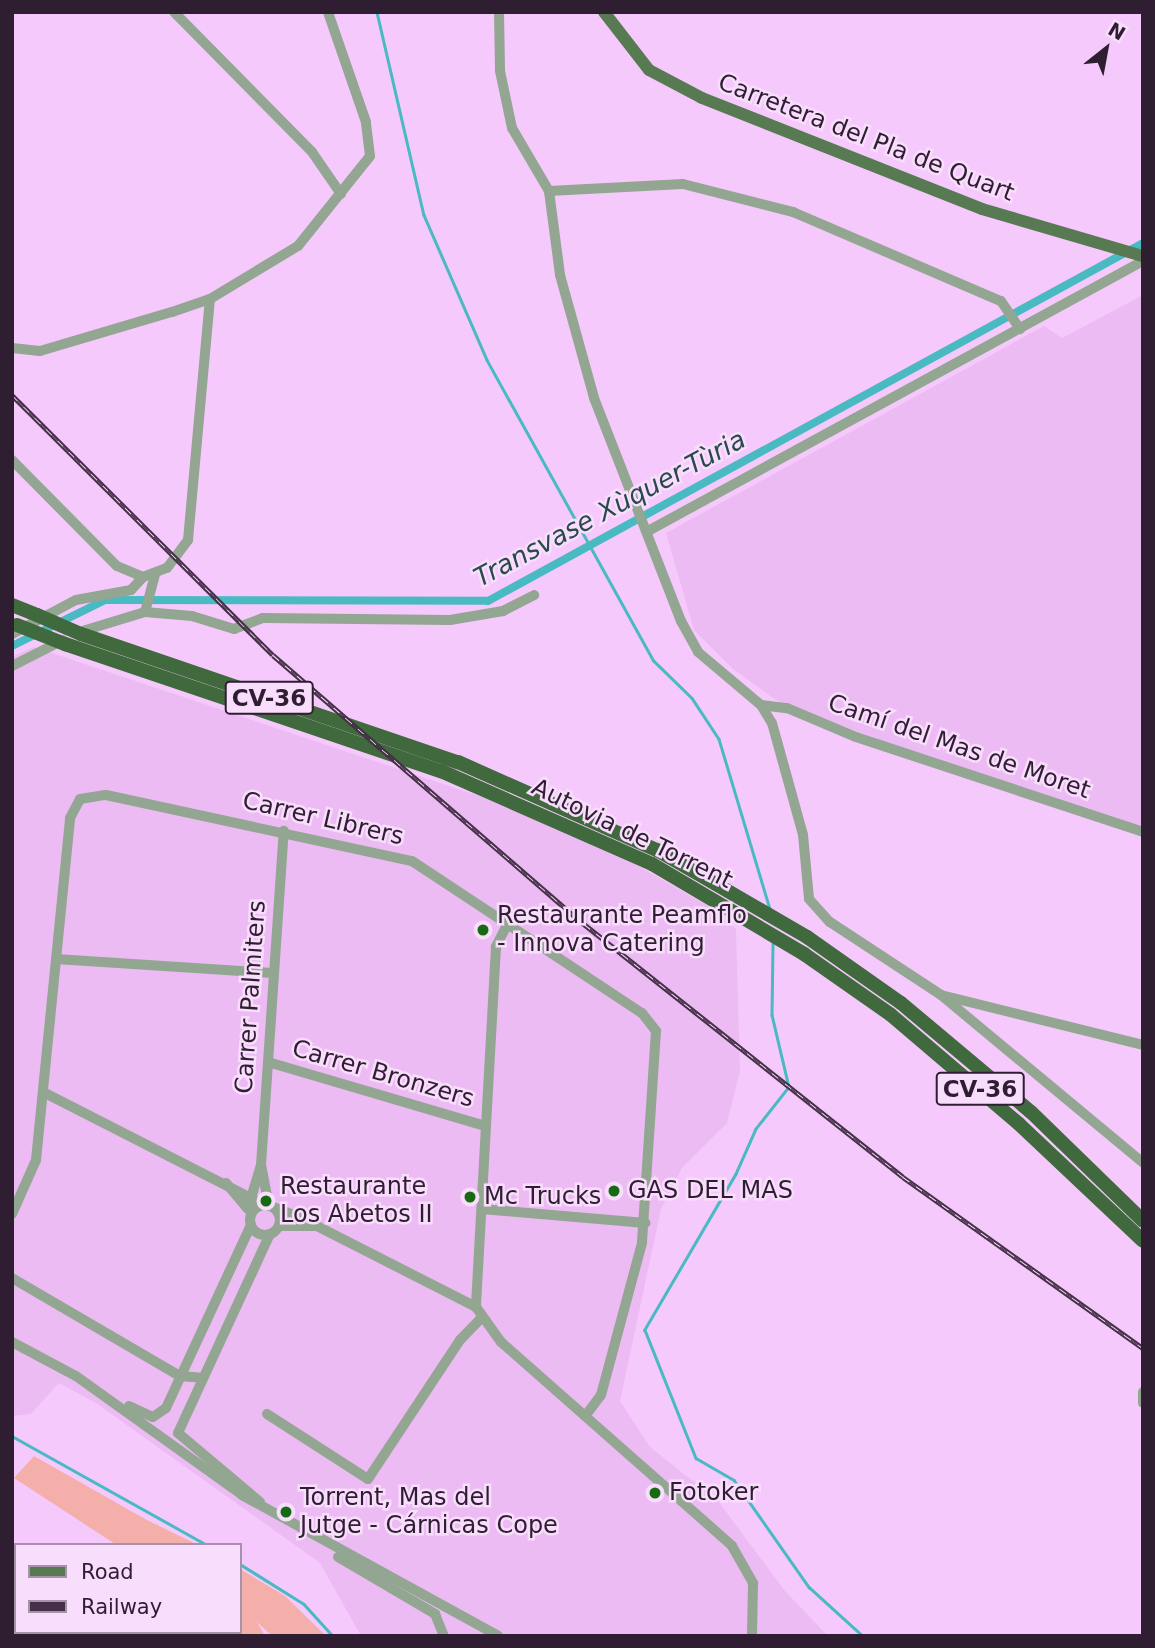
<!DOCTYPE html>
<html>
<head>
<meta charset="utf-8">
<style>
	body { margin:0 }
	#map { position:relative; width:1155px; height:1648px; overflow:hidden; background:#f6c9fc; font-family:"DejaVu Sans",sans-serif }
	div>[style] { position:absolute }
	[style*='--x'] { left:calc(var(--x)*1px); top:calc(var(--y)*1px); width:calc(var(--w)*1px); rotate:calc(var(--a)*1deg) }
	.built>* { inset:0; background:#edbbf3 }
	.green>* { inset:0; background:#f4afab }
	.stream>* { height:2.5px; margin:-1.25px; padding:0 1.25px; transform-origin:1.25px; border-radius:1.25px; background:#49b9c2 }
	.canal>* { height:8px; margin:-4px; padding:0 4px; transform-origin:4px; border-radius:4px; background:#49b9c2 }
	.minor>* { height:10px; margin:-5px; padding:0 5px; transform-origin:5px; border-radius:5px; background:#93a691 }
	.minor>.ring { margin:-5px; padding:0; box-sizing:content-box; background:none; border:10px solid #93a691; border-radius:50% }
	.major>* { height:12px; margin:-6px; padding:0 6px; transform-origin:6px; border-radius:6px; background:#577a53 }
	.highway>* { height:14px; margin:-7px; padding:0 7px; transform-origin:7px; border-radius:7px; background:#40693d }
	.rail>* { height:5px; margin-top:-2.5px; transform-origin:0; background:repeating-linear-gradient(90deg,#f9ddfc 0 8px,#443047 0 16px); box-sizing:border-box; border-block:2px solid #443047 }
	.highway-bridge>* { height:14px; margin:-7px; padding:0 7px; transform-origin:7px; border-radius:7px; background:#40693d }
	.dots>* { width:19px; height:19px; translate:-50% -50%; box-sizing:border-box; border:4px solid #f9ddfc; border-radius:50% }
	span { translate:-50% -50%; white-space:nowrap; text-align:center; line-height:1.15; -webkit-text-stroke:5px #f9ddfc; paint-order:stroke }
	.shield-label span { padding:2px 5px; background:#f9ddfc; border:2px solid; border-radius:5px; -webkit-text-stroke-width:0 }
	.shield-label { font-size:23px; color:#2f1e31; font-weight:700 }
	.street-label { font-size:24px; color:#2f1e31 }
	.poi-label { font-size:24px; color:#2f1e31 }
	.left { translate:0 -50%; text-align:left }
	.water-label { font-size:26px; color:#294a4d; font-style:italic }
	.frame { position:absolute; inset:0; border:14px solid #2f1e31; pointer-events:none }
	.legend { position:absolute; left:14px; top:1543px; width:228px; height:91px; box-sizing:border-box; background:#f9ddfc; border:2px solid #a891ab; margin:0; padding:9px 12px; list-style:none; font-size:21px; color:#2f1e31 }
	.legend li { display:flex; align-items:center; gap:14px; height:35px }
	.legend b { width:35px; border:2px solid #a891ab }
	.north { position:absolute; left:1071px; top:14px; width:70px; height:70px; -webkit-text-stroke:5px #f9ddfc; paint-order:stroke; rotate:31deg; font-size:19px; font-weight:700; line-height:28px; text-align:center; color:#2f1e31 }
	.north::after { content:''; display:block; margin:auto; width:24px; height:32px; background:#2f1e31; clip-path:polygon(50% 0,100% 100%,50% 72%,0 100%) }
</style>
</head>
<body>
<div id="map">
	<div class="built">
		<div style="clip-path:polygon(1143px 295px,1143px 827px,947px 765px,779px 702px,734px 670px,694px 630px,666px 533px,1044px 326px,1062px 338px)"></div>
		<div style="clip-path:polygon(34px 647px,494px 801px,640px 867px,710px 907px,736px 929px,740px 1071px,727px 1123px,682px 1168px,661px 1209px,620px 1401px,650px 1447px,718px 1501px,785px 1591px,828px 1636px,361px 1636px,320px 1563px,96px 1403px,59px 1383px,31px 1414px,12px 1416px,12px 657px)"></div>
	</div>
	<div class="green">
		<div style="clip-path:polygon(34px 1456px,145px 1519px,198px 1545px,115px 1544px,14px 1478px)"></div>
		<div style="clip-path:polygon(240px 1569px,285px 1596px,326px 1636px,272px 1636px,257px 1622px,265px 1636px,154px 1632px,240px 1632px)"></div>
	</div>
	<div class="stream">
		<div style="--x:377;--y:12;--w:208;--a:77"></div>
		<div style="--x:424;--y:215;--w:158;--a:66.5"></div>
		<div style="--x:487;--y:360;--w:344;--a:61"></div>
		<div style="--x:654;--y:661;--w:53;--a:44.2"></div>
		<div style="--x:692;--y:698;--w:49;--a:56.6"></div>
		<div style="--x:719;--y:739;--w:177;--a:73.3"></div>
		<div style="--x:773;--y:944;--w:71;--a:90.8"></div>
		<div style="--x:772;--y:1015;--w:74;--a:76.7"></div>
		<div style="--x:789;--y:1087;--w:53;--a:128.2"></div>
		<div style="--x:756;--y:1129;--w:49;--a:114"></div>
		<div style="--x:736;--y:1174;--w:181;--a:120.3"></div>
		<div style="--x:645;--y:1330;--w:138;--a:68.3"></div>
		<div style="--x:696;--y:1458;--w:44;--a:30.1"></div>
		<div style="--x:734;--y:1480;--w:131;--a:55"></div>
		<div style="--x:809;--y:1587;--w:73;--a:42.2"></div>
		<div style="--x:12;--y:1436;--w:223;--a:29.2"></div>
		<div style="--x:240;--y:1564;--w:75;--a:32"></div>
		<div style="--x:304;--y:1604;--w:43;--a:47.8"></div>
	</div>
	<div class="canal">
		<div style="--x:12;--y:646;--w:104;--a:-26.3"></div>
		<div style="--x:105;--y:600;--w:383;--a:0.1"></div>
		<div style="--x:488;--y:601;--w:746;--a:-28.66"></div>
	</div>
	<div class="minor">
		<div style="--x:174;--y:12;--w:197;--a:45.4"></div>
		<div style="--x:312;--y:152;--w:51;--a:55.4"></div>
		<div style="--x:499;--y:12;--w:59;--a:89"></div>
		<div style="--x:500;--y:71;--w:58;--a:78.1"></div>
		<div style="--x:512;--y:128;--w:73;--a:59.6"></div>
		<div style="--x:549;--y:191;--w:85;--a:82.5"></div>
		<div style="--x:560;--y:275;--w:128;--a:74.5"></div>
		<div style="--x:594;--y:398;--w:239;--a:68.7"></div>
		<div style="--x:681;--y:621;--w:35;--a:61"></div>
		<div style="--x:698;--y:652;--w:82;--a:40.1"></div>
		<div style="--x:761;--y:705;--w:21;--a:59"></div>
		<div style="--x:772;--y:723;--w:116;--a:74.5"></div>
		<div style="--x:803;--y:835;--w:64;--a:84.6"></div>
		<div style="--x:809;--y:899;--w:31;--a:48"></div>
		<div style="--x:830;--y:922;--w:133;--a:33.3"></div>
		<div style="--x:941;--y:995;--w:263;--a:39.7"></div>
		<div style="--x:549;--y:191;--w:134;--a:-3"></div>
		<div style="--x:683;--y:184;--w:114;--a:14.3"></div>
		<div style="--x:793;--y:212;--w:226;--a:23.2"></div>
		<div style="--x:1001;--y:301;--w:34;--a:56"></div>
		<div style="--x:12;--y:348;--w:28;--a:6"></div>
		<div style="--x:40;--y:351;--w:138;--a:-16.5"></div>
		<div style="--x:172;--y:312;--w:40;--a:-18.9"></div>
		<div style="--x:210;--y:299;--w:103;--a:-31.1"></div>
		<div style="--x:298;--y:246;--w:115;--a:-51.3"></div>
		<div style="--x:370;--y:156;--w:34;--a:-97"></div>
		<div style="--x:366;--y:122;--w:116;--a:-109.1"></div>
		<div style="--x:12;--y:460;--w:149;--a:45.3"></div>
		<div style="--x:117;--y:566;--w:28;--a:23"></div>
		<div style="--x:143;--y:577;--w:26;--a:-21"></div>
		<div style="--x:167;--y:568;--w:35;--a:-53"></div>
		<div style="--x:188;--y:540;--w:242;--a:-84.8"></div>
		<div style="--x:648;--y:531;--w:564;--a:-28.61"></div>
		<div style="--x:145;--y:612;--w:38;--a:-75"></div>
		<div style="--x:76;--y:633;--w:72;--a:-16.9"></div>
		<div style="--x:145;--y:612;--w:47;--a:4.9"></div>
		<div style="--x:192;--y:616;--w:44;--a:17.2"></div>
		<div style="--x:234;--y:629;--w:31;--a:-21"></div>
		<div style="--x:263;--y:618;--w:187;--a:0.6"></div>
		<div style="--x:450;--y:620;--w:54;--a:-9.6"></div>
		<div style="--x:503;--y:611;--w:35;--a:-27"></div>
		<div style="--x:12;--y:634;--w:72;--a:-28"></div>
		<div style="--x:76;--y:600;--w:56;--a:-10.3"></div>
		<div style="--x:131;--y:590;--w:18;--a:-47"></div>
		<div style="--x:12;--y:666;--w:57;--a:-27"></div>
		<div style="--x:761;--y:705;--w:26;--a:7"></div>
		<div style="--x:787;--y:708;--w:75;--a:22.8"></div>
		<div style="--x:856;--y:737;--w:302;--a:18.3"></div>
		<div style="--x:508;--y:923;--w:27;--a:117"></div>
		<div style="--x:496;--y:947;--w:361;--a:93.2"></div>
		<div style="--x:476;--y:1307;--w:43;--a:54.5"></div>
		<div style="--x:501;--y:1342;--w:308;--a:41.4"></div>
		<div style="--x:732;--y:1546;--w:43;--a:60.4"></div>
		<div style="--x:753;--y:1583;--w:53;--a:91.1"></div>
		<div style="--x:56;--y:959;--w:217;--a:3.7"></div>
		<div style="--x:941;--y:995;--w:208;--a:13.9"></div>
		<div style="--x:268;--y:1062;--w:227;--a:16.4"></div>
		<div style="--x:43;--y:1092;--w:249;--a:27"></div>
		<div style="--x:226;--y:1183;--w:34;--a:50"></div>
		<div class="ring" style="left:250px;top:1205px;width:20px;height:20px"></div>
		<div style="--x:269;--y:1206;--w:42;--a:-101"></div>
		<div style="--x:261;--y:1165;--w:335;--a:-86.1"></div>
		<div style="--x:273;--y:1207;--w:41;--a:21.5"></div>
		<div style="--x:248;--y:1208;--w:45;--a:-73.2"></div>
		<div style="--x:482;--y:1209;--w:164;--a:4.9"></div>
		<div style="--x:12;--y:1214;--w:59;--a:-66"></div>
		<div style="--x:36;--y:1160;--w:344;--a:-84.3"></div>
		<div style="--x:70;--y:818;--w:21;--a:-62"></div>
		<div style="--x:80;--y:799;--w:26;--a:-9"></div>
		<div style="--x:106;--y:795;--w:313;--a:12.2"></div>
		<div style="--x:412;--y:861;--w:276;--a:33.5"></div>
		<div style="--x:642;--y:1013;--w:23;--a:52"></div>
		<div style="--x:656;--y:1031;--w:212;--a:93.8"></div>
		<div style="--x:642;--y:1243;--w:157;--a:105.1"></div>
		<div style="--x:601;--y:1395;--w:26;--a:127"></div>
		<div style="--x:279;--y:1226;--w:38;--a:0"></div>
		<div style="--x:317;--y:1226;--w:178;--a:27"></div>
		<div style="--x:12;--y:1278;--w:194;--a:30.3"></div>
		<div style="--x:180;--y:1376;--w:21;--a:5"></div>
		<div style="--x:12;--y:1342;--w:72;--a:28"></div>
		<div style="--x:76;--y:1376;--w:204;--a:35.6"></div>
		<div style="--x:242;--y:1495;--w:292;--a:28.8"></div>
		<div style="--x:1143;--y:1392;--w:11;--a:90"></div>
		<div style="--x:129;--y:1406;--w:26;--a:25"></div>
		<div style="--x:153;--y:1417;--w:16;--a:-35"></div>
		<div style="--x:166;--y:1408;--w:202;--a:-65.1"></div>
		<div style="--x:267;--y:1414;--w:120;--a:32.8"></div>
		<div style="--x:368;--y:1479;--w:167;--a:-56.5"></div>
		<div style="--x:460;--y:1340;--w:30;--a:-46"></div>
		<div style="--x:260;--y:1502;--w:107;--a:-139.9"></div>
		<div style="--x:178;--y:1433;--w:219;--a:-65.2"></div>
		<div style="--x:338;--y:1557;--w:113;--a:30.4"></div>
		<div style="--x:435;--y:1614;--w:24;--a:68"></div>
	</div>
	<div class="major">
		<div style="--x:604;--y:12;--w:73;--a:52.2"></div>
		<div style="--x:649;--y:70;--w:60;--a:27.8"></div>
		<div style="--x:702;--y:98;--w:301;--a:21.6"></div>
		<div style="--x:982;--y:209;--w:168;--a:16.3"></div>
	</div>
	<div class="highway">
		<div style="--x:12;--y:605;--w:27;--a:22"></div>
		<div style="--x:81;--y:634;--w:398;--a:18.8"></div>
		<div style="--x:458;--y:762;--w:218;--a:23.9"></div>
		<div style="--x:657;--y:850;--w:173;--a:30.1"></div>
		<div style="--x:807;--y:937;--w:115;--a:35.1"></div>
		<div style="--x:901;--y:1003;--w:170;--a:40"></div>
		<div style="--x:1031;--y:1112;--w:156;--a:44.2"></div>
		<div style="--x:65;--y:644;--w:397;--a:18.7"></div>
		<div style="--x:441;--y:771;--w:231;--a:23.8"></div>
		<div style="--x:652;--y:864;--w:177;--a:30.6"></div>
		<div style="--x:804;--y:954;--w:106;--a:35"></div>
		<div style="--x:891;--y:1015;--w:168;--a:40.4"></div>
		<div style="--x:1019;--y:1124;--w:170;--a:43.3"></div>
	</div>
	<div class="rail">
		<div style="--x:12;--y:395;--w:368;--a:44.9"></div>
		<div style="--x:273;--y:655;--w:411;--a:40.9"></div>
		<div style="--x:584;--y:924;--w:407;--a:38.4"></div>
		<div style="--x:903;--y:1177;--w:295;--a:35.5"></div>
	</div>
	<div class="highway-bridge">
		<div style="--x:37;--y:615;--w:48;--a:23.4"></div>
		<div style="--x:17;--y:625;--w:52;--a:21.6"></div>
	</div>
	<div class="dots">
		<div style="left:483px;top:930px;background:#166b12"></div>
		<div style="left:614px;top:1191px;background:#166b12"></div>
		<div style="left:470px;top:1197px;background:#166b12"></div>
		<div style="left:266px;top:1201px;background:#166b12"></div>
		<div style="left:655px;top:1493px;background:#166b12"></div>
		<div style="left:286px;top:1512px;background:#166b12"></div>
	</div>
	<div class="shield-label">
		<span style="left:269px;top:698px">CV-36</span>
		<span style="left:980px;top:1089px">CV-36</span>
	</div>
	<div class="street-label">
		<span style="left:866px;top:138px;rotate:21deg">Carretera del Pla de Quart</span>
		<span style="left:959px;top:747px;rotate:19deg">Camí del Mas de Moret</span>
		<span style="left:323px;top:819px;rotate:13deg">Carrer Librers</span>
		<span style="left:632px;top:834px;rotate:26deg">Autovia de Torrent</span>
		<span style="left:251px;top:997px;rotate:-86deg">Carrer Palmiters</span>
		<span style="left:383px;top:1074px;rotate:16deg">Carrer Bronzers</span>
	</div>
	<div class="poi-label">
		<span class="left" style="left:497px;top:930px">Restaurante Peamflo<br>- Innova Catering</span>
		<span class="left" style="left:280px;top:1201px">Restaurante<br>Los Abetos II</span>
		<span class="left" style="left:628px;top:1191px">GAS DEL MAS</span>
		<span class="left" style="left:484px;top:1197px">Mc Trucks</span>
		<span class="left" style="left:669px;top:1493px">Fotoker</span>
		<span class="left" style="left:300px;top:1512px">Torrent, Mas del<br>Jutge - Cárnicas Cope</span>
	</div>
	<div class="water-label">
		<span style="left:610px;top:509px;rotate:-28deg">Transvase Xùquer-Tùria</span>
	</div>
	<div class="frame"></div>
	<ul class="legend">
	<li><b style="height:9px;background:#577a53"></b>Road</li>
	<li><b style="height:9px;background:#443047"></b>Railway</li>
	</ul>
	<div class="north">N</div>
</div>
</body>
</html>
